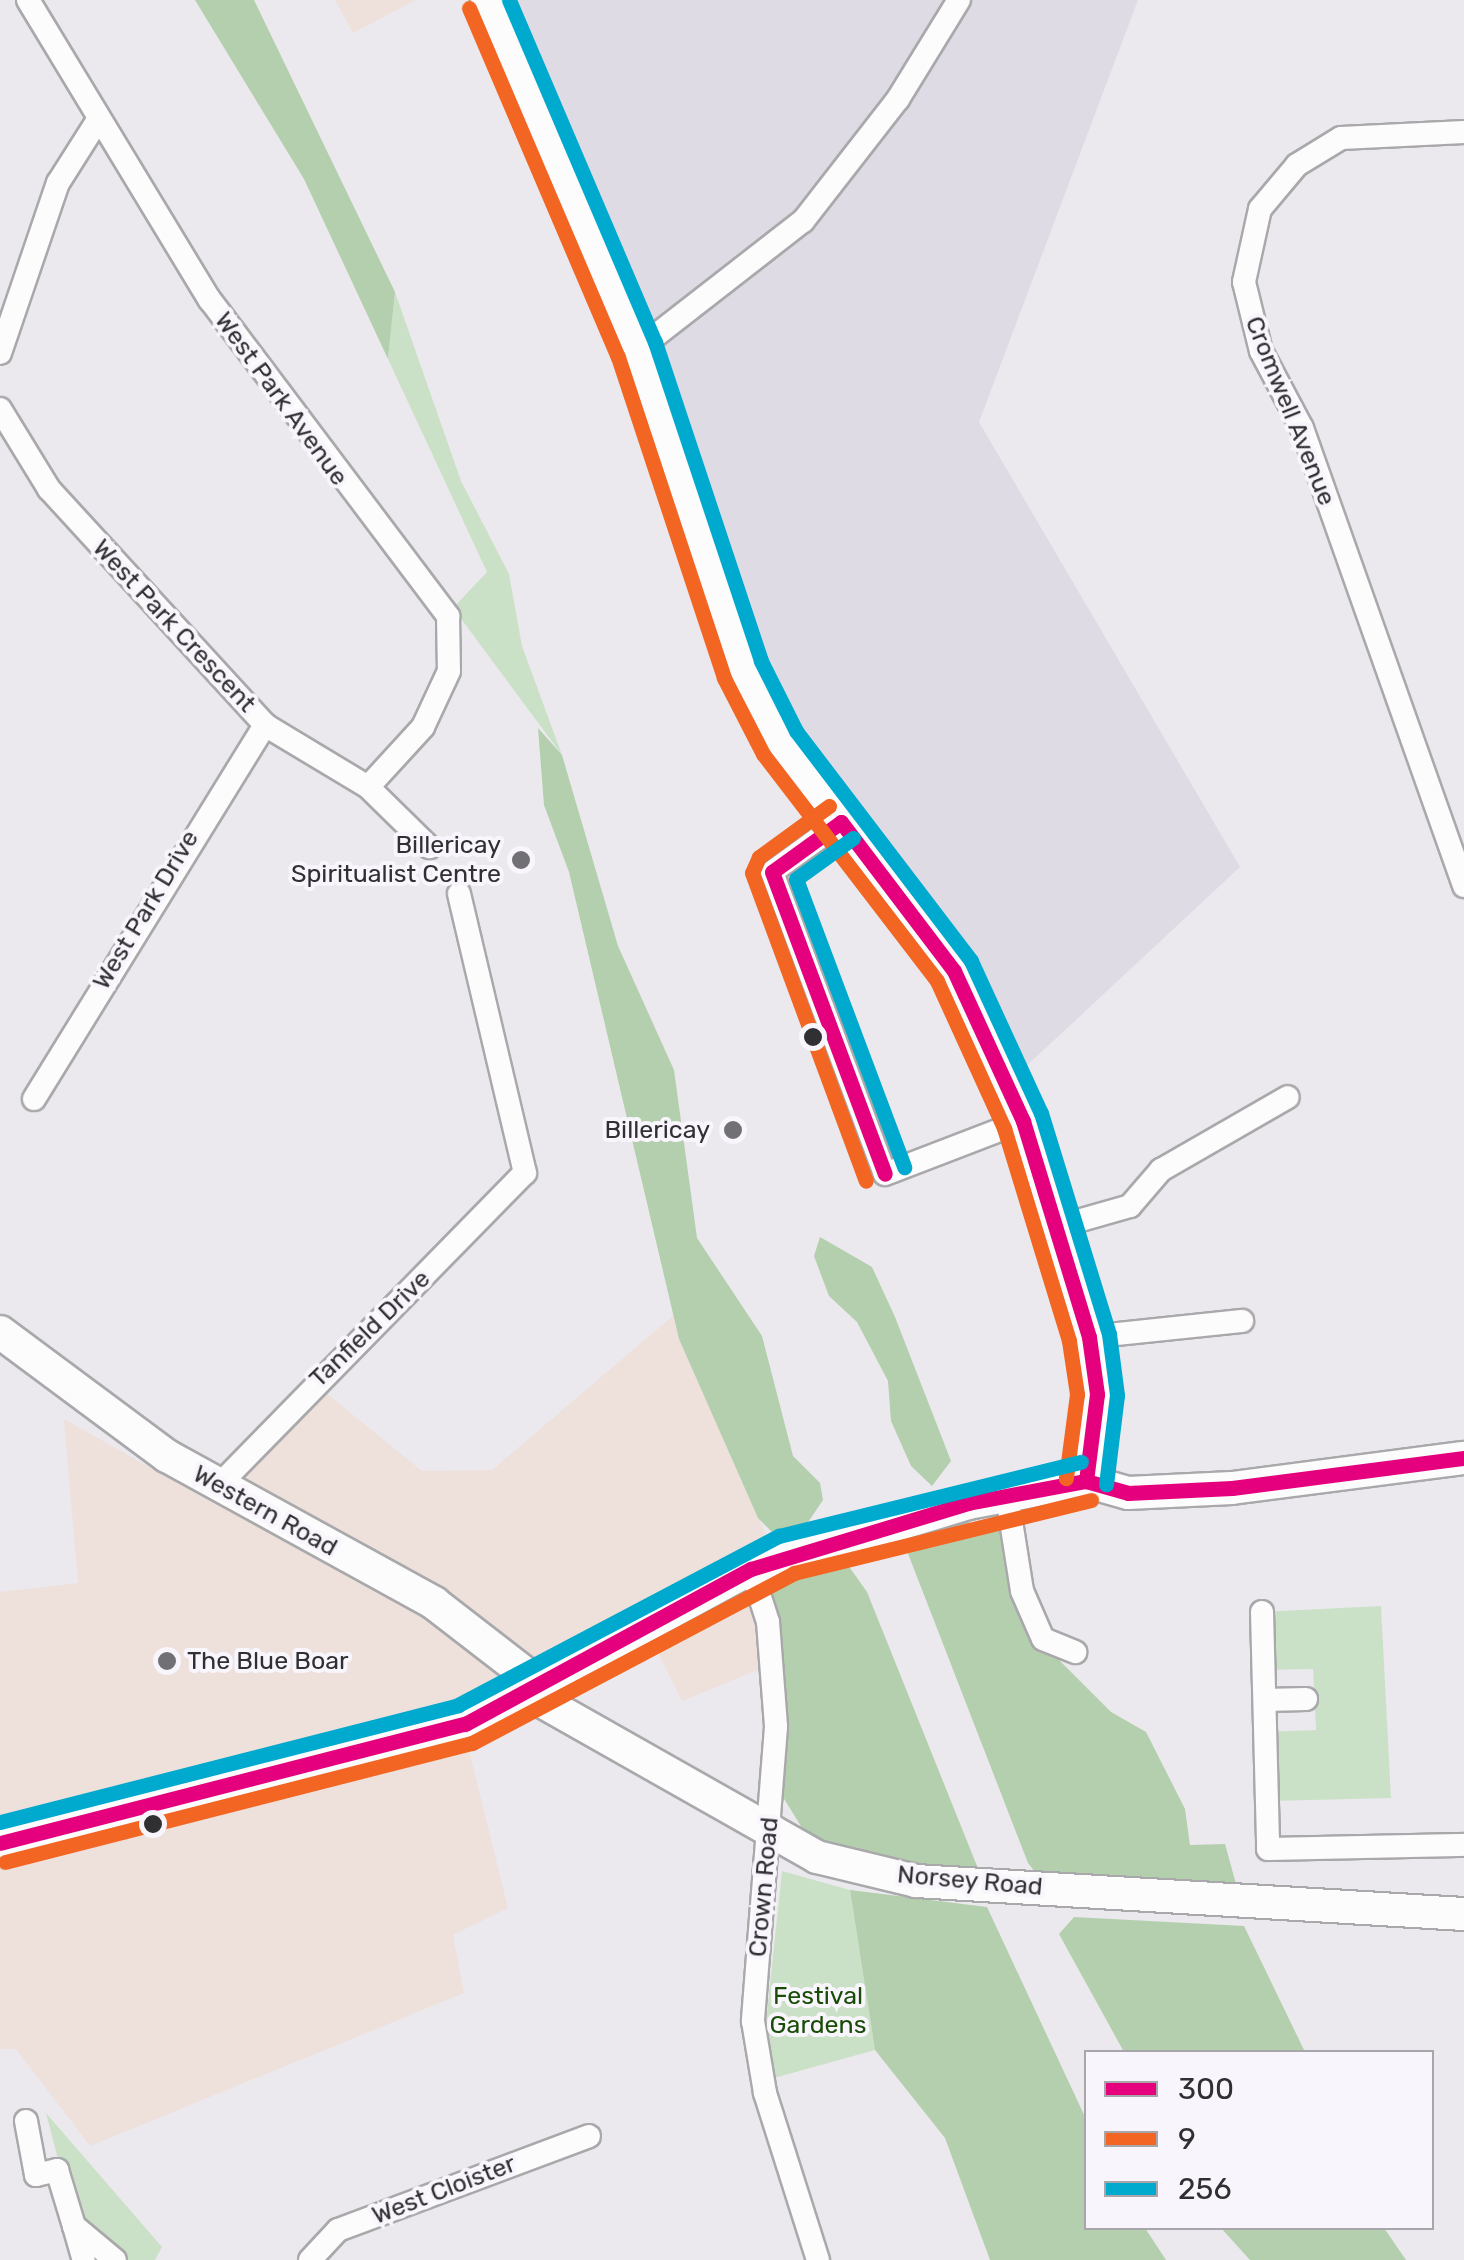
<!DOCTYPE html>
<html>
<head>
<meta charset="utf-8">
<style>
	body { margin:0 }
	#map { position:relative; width:1464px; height:2260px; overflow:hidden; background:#ebe9ee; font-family:Rubik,sans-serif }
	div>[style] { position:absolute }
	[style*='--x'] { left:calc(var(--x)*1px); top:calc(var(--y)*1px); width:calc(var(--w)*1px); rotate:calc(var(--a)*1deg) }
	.commercial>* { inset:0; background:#eee1dc }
	.built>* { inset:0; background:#dfdbe5 }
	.green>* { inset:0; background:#cbe1c7 }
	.forest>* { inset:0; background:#b3cfad }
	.roads { filter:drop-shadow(2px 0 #a9a8ab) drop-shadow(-2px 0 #a9a8ab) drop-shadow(0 2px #a9a8ab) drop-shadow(0 -2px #a9a8ab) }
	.street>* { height:22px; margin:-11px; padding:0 11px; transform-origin:11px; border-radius:11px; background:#fcfcfc }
	.secondary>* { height:32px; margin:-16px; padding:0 16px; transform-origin:16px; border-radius:16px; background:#fcfcfc }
	.bus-1>* { height:15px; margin:-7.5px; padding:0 7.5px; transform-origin:7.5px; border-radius:7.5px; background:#e5007d }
	.bus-2>* { height:15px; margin:-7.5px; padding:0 7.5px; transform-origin:7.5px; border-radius:7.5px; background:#f26522 }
	.bus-3>* { height:15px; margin:-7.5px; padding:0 7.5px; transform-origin:7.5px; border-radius:7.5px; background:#00a9ce }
	.dots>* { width:28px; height:28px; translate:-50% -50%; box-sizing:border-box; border:5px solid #f8f5fc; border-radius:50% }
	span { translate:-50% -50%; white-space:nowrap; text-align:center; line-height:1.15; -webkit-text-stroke:8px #f8f5fc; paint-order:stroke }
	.street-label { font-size:25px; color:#302f32 }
	.poi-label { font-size:25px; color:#302f32 }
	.right { translate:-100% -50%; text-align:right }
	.left { translate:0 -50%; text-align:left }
	.park-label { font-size:25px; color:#194d07 }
	.legend { position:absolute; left:1084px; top:2050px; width:350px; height:180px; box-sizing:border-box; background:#f8f5fc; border:2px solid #a8a6ab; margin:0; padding:12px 18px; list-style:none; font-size:30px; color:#302f32 }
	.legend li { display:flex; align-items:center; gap:20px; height:50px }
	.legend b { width:50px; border:2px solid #a8a6ab }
</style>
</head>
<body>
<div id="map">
	<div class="commercial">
		<div style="clip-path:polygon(335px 0,416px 0,353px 33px)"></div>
		<div style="clip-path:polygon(674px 1315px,765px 1533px,767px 1666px,682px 1701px,637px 1610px,520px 1673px,522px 1690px,469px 1750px,508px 1908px,453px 1935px,464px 1993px,90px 2146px,16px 2049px,0 2049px,0 1592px,78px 1583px,64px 1419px,215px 1504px,325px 1392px,422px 1471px,492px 1470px)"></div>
	</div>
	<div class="built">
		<div style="clip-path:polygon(487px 0,1138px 0,979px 422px,1240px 867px,1020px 1072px,847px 829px,772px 692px,656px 376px)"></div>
	</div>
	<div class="green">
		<div style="clip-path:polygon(395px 292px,461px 481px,509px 574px,522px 646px,562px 755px,453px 608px,487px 572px,388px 359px)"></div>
		<div style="clip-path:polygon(1381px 1606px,1391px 1798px,1268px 1801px,1265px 1732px,1316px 1730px,1313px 1669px,1263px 1670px,1262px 1612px)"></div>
		<div style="clip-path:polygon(782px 1871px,850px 1890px,875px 2050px,774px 2078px,765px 2032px)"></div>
		<div style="clip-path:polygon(46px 2113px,162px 2247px,155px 2260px,84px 2260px)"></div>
	</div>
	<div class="forest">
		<div style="clip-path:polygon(195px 0,254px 0,395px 292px,388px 359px,304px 179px)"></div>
		<div style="clip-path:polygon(538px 728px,562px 755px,618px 946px,674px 1070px,697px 1238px,762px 1336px,793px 1456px,820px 1483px,823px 1500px,800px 1534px,776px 1536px,758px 1518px,679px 1339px,569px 872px,544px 805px)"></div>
		<div style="clip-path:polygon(820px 1237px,872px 1267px,895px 1317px,951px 1461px,932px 1486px,911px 1466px,891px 1421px,888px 1381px,857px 1322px,829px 1296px,814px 1256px)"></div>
		<div style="clip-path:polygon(1010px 1513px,1022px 1591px,1060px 1661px,1111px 1712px,1146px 1732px,1185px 1809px,1190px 1845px,1225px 1844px,1236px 1884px,1039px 1877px,1028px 1863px,907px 1551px,924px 1524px,946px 1514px,971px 1523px)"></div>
		<div style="clip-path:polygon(843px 1558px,867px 1592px,979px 1871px,901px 1878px,817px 1852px,773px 1781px,765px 1570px)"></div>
		<div style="clip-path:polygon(850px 1890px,987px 1907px,1086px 2119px,1086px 2228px,1145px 2228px,1166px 2260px,990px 2260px,945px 2138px,875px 2050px)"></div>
		<div style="clip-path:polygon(1074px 1917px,1244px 1926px,1305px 2052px,1124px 2052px,1059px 1934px)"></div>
		<div style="clip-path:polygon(1221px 2228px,1384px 2228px,1406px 2260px,1250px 2260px)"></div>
	</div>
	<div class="roads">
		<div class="street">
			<div style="--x:28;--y:0;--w:351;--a:58.8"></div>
			<div style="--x:210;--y:300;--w:396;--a:53"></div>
			<div style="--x:448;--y:616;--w:55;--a:89"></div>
			<div style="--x:449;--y:671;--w:62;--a:114.9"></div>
			<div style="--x:423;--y:727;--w:81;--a:132.5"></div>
			<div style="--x:1464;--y:132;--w:123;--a:177.2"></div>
			<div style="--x:1341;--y:138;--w:52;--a:148.5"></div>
			<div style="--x:1297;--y:165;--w:57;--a:130.1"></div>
			<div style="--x:1260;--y:209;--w:75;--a:102.4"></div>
			<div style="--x:1244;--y:282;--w:71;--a:76.2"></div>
			<div style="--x:1261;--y:351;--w:87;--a:62"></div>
			<div style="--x:1302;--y:428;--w:486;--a:70.5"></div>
			<div style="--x:637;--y:350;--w:210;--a:-37.9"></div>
			<div style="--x:803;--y:221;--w:155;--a:-52.1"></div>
			<div style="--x:898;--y:99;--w:116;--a:-58.4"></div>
			<div style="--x:0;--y:353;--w:180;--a:-71.2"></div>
			<div style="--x:58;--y:183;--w:75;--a:-57.6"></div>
			<div style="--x:0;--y:409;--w:94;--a:58.5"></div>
			<div style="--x:49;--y:489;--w:320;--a:47.5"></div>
			<div style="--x:265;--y:725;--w:120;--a:31"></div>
			<div style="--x:368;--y:787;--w:86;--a:44.5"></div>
			<div style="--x:841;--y:822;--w:85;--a:144.1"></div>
			<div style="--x:772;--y:872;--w:322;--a:69.5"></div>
			<div style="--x:885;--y:1174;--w:148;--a:-21"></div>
			<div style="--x:34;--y:1099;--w:440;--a:-58.3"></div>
			<div style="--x:1060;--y:1226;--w:73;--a:-15.9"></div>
			<div style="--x:1130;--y:1206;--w:48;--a:-49.3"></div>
			<div style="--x:1161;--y:1170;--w:146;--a:-29.9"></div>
			<div style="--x:1089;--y:1337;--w:154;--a:-6"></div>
			<div style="--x:217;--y:1487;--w:440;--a:-45.6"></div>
			<div style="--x:525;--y:1173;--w:287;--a:-103.3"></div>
			<div style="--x:1007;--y:1496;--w:96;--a:81"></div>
			<div style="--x:1022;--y:1591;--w:52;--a:66.4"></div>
			<div style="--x:1043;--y:1639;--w:35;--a:22"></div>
			<div style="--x:751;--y:1569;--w:56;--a:72.2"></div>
			<div style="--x:768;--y:1622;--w:105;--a:85.6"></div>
			<div style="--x:776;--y:1727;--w:295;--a:94.5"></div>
			<div style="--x:753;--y:2021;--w:73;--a:80.5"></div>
			<div style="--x:765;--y:2093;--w:175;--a:72.4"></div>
			<div style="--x:1262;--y:1612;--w:237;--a:88.5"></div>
			<div style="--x:1268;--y:1849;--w:196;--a:-1.2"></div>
			<div style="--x:1265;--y:1700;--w:41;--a:-1.4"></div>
			<div style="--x:26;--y:2121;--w:55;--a:79.5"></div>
			<div style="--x:36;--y:2175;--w:22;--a:-13"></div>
			<div style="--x:57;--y:2170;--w:59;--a:73.1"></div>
			<div style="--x:74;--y:2226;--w:53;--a:39.7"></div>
			<div style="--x:74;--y:2226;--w:35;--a:74"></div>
			<div style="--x:310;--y:2260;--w:41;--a:-47"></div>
			<div style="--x:338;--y:2230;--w:268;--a:-20.5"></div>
		</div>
		<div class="secondary">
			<div style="--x:487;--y:0;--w:381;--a:66.8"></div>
			<div style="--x:637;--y:350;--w:336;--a:71.8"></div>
			<div style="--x:742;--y:669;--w:82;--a:63.1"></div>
			<div style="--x:779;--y:742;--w:288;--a:52.6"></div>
			<div style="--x:954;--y:971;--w:165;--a:65.3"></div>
			<div style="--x:1023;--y:1121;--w:226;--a:73"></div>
			<div style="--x:1089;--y:1337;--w:58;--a:82"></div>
			<div style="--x:1097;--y:1394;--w:88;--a:97.2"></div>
			<div style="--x:0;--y:1332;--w:208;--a:36.6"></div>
			<div style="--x:167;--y:1456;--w:305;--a:28.8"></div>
			<div style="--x:434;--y:1603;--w:128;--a:37.7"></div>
			<div style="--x:522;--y:1690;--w:339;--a:29.5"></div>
			<div style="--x:817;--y:1857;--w:102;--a:13.6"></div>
			<div style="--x:916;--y:1881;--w:549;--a:3.45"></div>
			<div style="--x:0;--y:1843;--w:480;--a:-14.4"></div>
			<div style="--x:465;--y:1724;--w:325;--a:-28.5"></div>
			<div style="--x:751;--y:1569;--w:227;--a:-16.9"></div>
			<div style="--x:968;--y:1503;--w:120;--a:-10.6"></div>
			<div style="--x:1086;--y:1481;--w:44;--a:15.9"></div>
			<div style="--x:1128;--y:1493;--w:104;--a:-2.8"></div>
			<div style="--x:1232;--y:1488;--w:234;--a:-7.4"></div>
		</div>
	</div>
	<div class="bus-1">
		<div style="--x:841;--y:822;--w:187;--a:52.8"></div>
		<div style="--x:954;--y:971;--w:165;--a:65.3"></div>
		<div style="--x:1023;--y:1121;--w:226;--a:73"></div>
		<div style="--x:1089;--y:1337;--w:58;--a:82"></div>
		<div style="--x:1097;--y:1394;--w:88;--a:97.2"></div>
		<div style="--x:841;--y:822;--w:85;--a:144.1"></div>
		<div style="--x:772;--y:872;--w:322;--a:69.5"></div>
		<div style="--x:0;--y:1843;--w:480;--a:-14.4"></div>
		<div style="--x:465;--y:1724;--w:325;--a:-28.5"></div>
		<div style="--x:751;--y:1569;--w:227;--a:-16.9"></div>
		<div style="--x:968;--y:1503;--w:120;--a:-10.6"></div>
		<div style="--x:1086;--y:1481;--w:44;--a:15.9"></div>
		<div style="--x:1128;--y:1493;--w:104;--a:-2.8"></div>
		<div style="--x:1232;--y:1488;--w:234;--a:-7.4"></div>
	</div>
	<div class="bus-2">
		<div style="--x:469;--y:8;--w:379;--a:66.9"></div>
		<div style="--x:618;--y:357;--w:338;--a:71.7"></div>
		<div style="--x:724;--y:678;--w:85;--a:62.8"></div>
		<div style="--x:763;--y:754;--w:286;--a:52.5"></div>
		<div style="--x:937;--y:981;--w:162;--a:65.5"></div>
		<div style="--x:1004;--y:1128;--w:223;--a:73"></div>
		<div style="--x:1069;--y:1341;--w:54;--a:81.4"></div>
		<div style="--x:1077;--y:1394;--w:85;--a:97.5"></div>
		<div style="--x:829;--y:806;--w:87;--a:143.9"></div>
		<div style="--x:759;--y:857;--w:17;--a:114"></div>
		<div style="--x:752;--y:873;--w:328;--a:69.7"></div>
		<div style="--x:5;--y:1862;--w:482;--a:-14.3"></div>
		<div style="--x:472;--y:1743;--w:364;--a:-27.8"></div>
		<div style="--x:794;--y:1573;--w:306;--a:-13.8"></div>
	</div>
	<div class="bus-3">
		<div style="--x:509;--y:0;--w:372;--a:66.9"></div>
		<div style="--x:655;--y:342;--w:336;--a:71.6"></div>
		<div style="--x:761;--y:661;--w:78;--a:63.4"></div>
		<div style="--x:796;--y:731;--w:289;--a:52.7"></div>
		<div style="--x:971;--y:961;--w:167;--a:65.3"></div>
		<div style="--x:1041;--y:1113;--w:231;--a:72.9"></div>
		<div style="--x:1109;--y:1334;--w:62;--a:82.5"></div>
		<div style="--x:1117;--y:1395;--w:90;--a:97"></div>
		<div style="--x:853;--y:838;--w:70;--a:144.3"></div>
		<div style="--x:796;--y:879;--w:308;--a:69.4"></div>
		<div style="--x:0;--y:1822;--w:473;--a:-14.3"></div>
		<div style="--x:458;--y:1705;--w:363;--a:-27.8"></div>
		<div style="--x:779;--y:1536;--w:311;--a:-13.8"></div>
	</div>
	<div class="dots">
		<div style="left:521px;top:860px;background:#717074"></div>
		<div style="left:813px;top:1037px;background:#302f32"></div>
		<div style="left:733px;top:1130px;background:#717074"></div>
		<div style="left:167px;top:1661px;background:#717074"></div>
		<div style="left:153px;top:1824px;background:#302f32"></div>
	</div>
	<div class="street-label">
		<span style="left:281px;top:399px;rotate:54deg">West Park Avenue</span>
		<span style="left:1290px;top:411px;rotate:68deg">Cromwell Avenue</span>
		<span style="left:174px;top:626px;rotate:47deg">West Park Crescent</span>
		<span style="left:146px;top:910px;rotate:-59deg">West Park Drive</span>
		<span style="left:370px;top:1329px;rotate:-44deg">Tanfield Drive</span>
		<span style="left:265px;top:1511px;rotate:29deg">Western Road</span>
		<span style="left:970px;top:1881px;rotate:5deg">Norsey Road</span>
		<span style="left:764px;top:1887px;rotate:-85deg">Crown Road</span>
		<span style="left:444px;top:2190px;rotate:-21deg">West Cloister</span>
	</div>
	<div class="poi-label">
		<span class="right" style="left:501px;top:860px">Billericay<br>Spiritualist Centre</span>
		<span class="right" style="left:710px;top:1130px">Billericay</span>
		<span class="left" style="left:187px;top:1661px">The Blue Boar</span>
	</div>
	<div class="park-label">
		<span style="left:818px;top:2011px">Festival<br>Gardens</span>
	</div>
	<ul class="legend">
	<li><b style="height:12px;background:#e5007d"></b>300</li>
	<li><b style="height:12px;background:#f26522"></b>9</li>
	<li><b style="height:12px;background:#00a9ce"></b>256</li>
	</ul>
</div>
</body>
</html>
